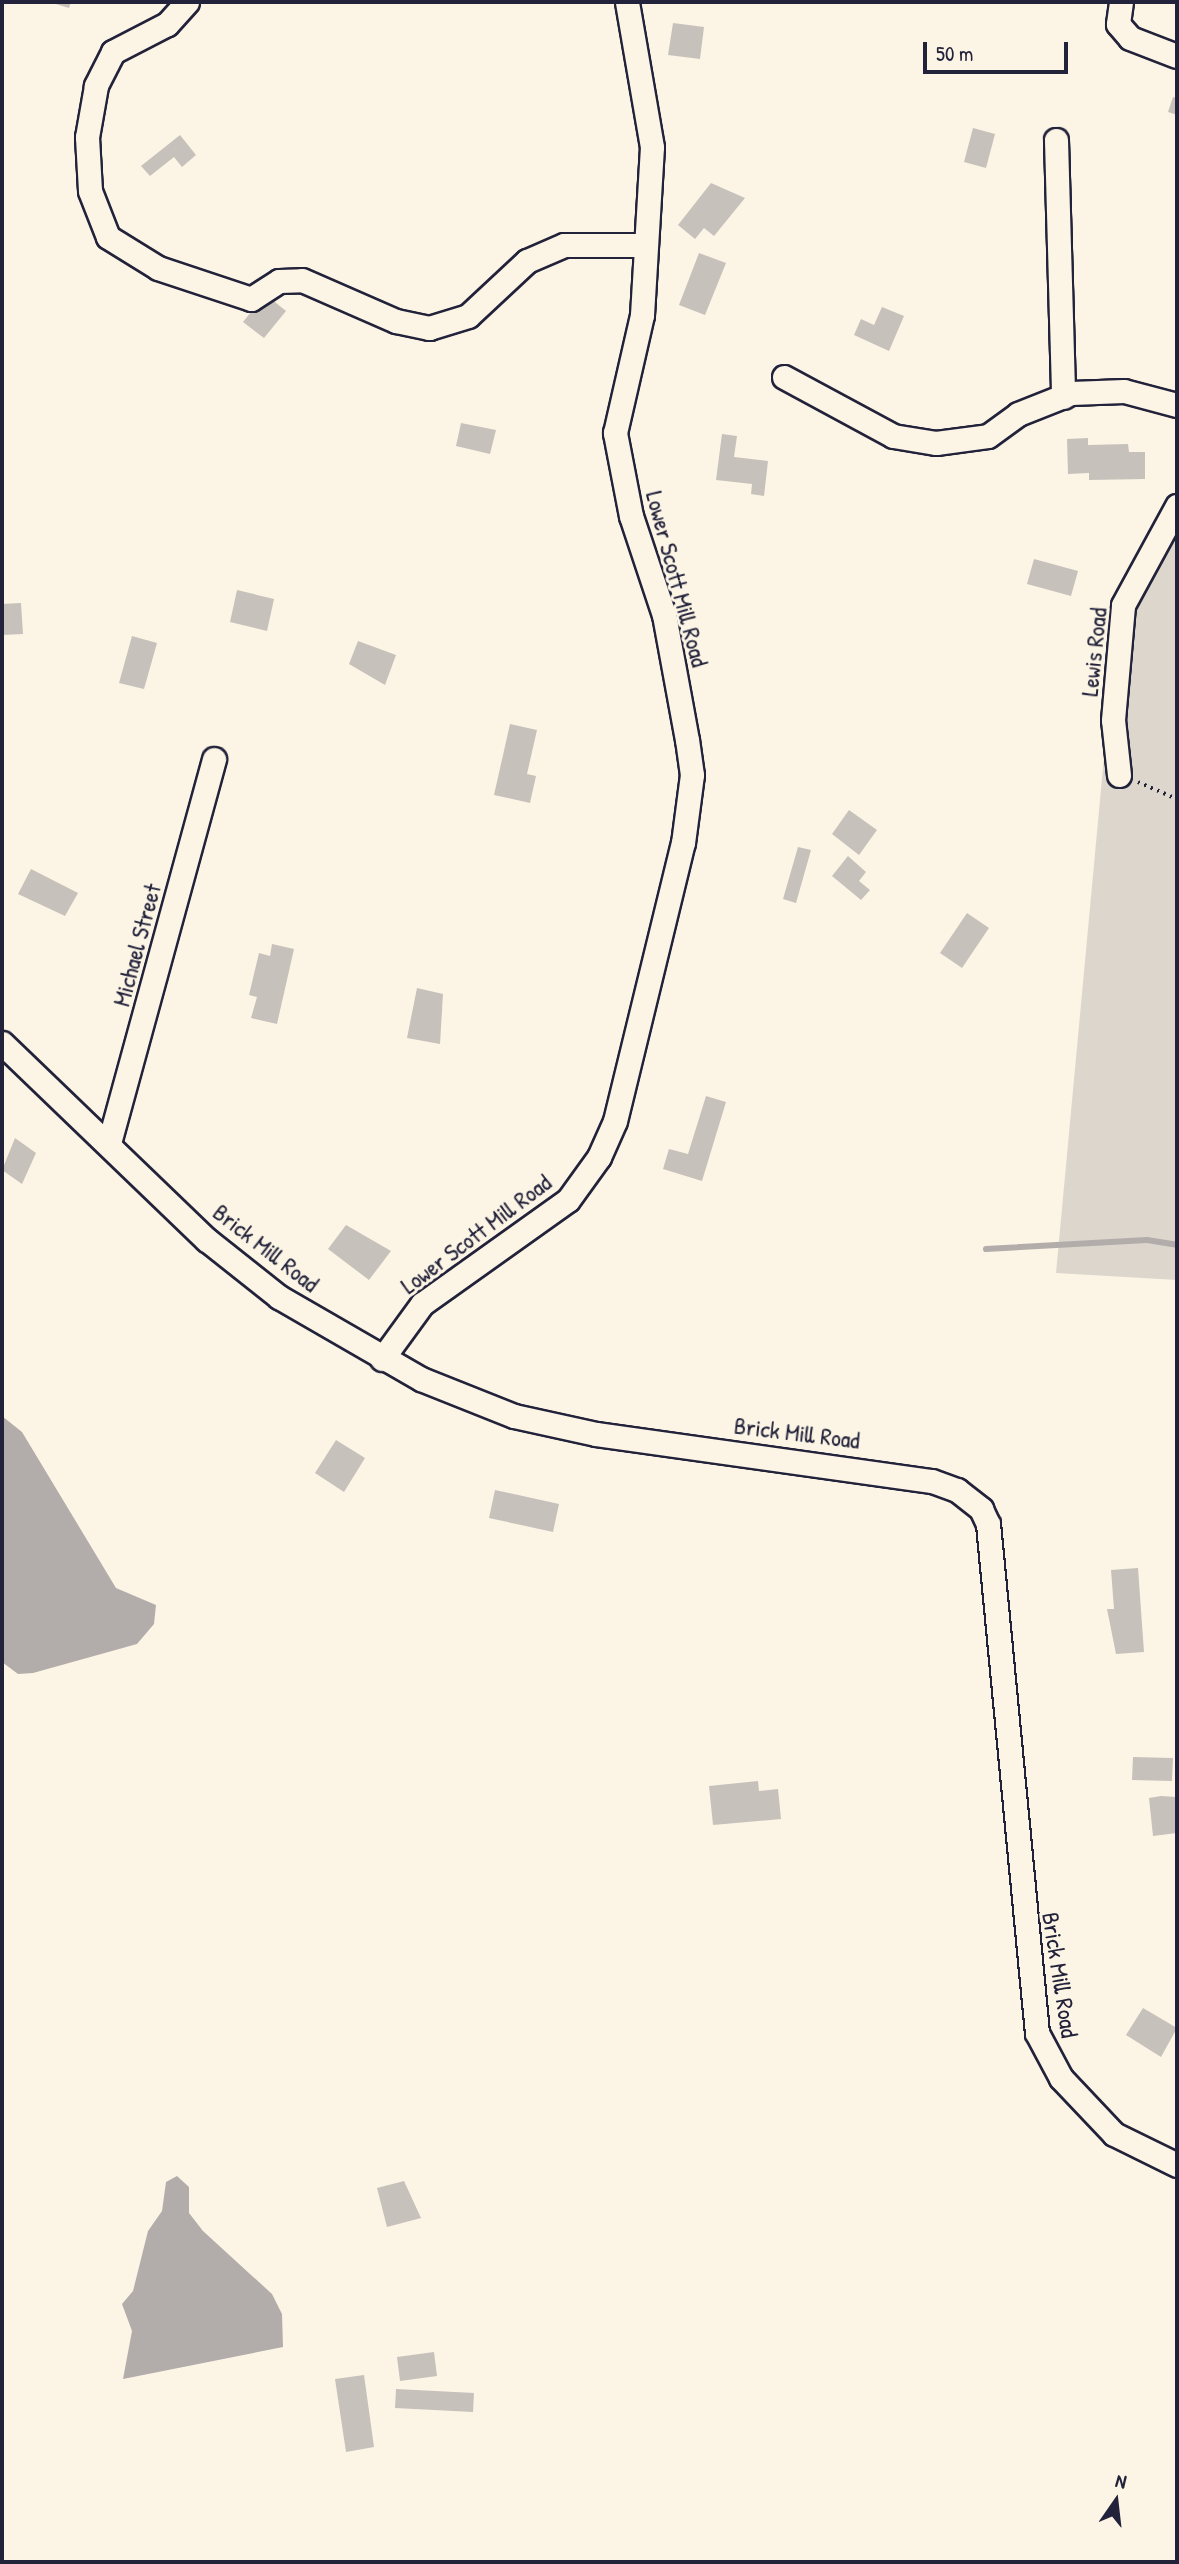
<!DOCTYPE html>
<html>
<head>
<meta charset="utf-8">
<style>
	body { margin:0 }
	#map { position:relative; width:1179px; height:2564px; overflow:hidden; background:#fcf5e5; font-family:"Patrick Hand",sans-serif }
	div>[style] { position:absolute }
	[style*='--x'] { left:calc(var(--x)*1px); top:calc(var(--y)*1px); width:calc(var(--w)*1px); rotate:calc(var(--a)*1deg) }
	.green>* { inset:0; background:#dcd6cc }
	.water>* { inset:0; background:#b2adab }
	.stream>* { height:6px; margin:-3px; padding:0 3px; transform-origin:3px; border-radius:3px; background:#b2adab }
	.building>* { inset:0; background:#c6c1bb }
	.path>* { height:3.5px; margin-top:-1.75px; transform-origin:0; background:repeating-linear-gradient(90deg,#22223b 0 2px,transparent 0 7px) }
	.roads { filter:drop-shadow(2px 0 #22223b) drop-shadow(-2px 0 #22223b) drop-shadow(0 2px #22223b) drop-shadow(0 -2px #22223b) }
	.minor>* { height:23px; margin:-11.5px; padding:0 11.5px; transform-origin:11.5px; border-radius:11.5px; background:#fcf5e5 }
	span { translate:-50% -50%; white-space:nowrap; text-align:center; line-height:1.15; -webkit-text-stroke:6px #fcf5e5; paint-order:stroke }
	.street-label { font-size:24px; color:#22223b }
	.frame { position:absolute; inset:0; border:4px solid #22223b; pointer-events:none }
	.north { position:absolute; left:1081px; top:2466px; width:70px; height:70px; -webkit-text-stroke:5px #fcf5e5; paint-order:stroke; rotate:14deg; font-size:19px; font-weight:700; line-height:28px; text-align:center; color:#22223b }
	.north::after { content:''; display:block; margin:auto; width:24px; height:32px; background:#22223b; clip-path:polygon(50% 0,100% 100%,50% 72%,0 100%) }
	.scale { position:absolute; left:923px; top:42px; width:145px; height:32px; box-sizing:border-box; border:4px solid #22223b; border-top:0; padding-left:9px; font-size:21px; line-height:24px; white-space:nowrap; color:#22223b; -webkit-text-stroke:5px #fcf5e5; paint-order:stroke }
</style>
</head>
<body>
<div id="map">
	<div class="green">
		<div style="clip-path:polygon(1177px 524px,1177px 1280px,1056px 1273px,1116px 628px)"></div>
	</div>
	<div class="water">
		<div style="clip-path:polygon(2px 1416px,22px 1432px,116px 1588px,156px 1605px,154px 1624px,137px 1644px,33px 1673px,18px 1674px,2px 1662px)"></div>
		<div style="clip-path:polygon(177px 2176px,189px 2187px,189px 2213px,203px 2231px,272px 2294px,282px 2314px,283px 2347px,123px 2379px,132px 2331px,122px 2304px,133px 2291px,148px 2231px,162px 2211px,166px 2182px)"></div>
	</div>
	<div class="stream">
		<div style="--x:986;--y:1249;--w:161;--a:-3.2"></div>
		<div style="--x:1147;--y:1240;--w:30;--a:9"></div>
	</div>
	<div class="building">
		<div style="clip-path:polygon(49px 2px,71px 2px,69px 8px)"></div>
		<div style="clip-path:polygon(673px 23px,704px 27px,700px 59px,668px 55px)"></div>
		<div style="clip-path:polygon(1173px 97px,1177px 98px,1177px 115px,1168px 112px)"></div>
		<div style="clip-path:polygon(973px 128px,995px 134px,986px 168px,964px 162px)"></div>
		<div style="clip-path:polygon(180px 135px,196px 155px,182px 167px,174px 157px,150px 176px,141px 166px)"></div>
		<div style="clip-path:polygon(711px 183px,745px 198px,714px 236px,704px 228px,695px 239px,678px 225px)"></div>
		<div style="clip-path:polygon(699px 253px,726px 263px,705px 315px,679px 305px)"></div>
		<div style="clip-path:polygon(265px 294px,286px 311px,264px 338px,243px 322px)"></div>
		<div style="clip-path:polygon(882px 307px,904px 316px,889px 351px,854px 335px,861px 319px,874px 325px)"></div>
		<div style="clip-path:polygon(461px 423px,496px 430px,490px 454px,456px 446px)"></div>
		<div style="clip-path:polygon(722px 434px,737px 436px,734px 457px,768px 461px,764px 496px,751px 494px,752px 484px,716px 480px)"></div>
		<div style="clip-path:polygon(1088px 438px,1088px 445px,1128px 444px,1129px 452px,1145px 452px,1145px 479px,1089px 480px,1089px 473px,1068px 474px,1067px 439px)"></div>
		<div style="clip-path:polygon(1034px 559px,1078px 571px,1071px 596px,1027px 584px)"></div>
		<div style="clip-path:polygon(237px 590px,274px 599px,267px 631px,230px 622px)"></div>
		<div style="clip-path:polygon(21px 603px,23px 634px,2px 635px,2px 604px)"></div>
		<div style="clip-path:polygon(132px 636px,157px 643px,144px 689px,119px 683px)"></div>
		<div style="clip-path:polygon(358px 641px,396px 655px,385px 685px,349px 664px)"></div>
		<div style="clip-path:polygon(510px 724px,537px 730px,527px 774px,536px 776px,530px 803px,494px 795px)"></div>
		<div style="clip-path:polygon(849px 810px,877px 830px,859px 855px,832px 834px)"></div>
		<div style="clip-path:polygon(798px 847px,811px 850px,796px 903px,783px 899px)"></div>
		<div style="clip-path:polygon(848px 856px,866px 872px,859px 881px,870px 890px,861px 900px,832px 876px)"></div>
		<div style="clip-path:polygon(31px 869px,78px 893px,65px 916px,18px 894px)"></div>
		<div style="clip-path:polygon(967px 913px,989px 928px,962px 968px,940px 953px)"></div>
		<div style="clip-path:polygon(272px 944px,294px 949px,277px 1024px,251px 1018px,257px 997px,249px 995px,259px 953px,270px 956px)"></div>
		<div style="clip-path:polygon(417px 988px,443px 994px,440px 1044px,407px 1038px)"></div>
		<div style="clip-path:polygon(706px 1096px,726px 1102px,702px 1181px,663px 1169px,669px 1149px,688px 1154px)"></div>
		<div style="clip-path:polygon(15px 1138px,36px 1153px,22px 1184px,2px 1170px)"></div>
		<div style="clip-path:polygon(346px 1225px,391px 1251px,369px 1280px,328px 1249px)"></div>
		<div style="clip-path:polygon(336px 1440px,365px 1458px,344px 1492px,315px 1473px)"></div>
		<div style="clip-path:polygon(495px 1490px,559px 1504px,553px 1532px,489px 1518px)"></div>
		<div style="clip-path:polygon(1138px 1568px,1144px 1652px,1116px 1654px,1107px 1609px,1114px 1609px,1111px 1570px)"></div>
		<div style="clip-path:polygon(1133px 1757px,1173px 1758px,1172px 1781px,1132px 1780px)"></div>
		<div style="clip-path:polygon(758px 1781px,759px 1791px,778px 1789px,781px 1819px,713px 1825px,709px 1786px)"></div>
		<div style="clip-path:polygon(1161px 1796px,1177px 1797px,1177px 1833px,1153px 1836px,1149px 1798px)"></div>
		<div style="clip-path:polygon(1143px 2008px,1177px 2028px,1161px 2057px,1126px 2035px)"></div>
		<div style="clip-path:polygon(404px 2181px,421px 2218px,387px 2227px,377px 2188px)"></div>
		<div style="clip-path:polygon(434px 2352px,437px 2376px,400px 2381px,397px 2357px)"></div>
		<div style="clip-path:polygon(364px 2375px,374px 2447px,346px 2452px,335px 2379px)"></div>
		<div style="clip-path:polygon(396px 2389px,474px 2393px,473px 2412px,395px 2408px)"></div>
	</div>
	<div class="path">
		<div style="--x:1138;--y:782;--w:43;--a:23.6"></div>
	</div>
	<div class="roads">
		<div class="minor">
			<div style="--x:187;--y:2;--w:30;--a:132"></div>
			<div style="--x:167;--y:24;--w:61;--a:152.6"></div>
			<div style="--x:113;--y:52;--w:38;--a:117"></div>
			<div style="--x:96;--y:86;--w:52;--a:100"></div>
			<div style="--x:87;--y:137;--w:54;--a:86.8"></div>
			<div style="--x:90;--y:191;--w:49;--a:68.6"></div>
			<div style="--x:108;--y:237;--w:59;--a:31.8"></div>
			<div style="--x:158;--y:268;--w:98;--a:18.4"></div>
			<div style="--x:251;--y:299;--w:33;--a:-33"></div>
			<div style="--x:279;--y:281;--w:23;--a:-2"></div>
			<div style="--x:302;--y:280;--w:103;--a:23.6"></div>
			<div style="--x:396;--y:321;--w:34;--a:12"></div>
			<div style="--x:429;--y:328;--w:41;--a:-17.1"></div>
			<div style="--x:468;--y:316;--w:81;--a:-43"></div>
			<div style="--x:527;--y:261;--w:40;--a:-23.4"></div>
			<div style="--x:564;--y:245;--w:81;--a:0"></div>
			<div style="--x:1121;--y:2;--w:22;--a:98"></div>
			<div style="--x:1118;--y:24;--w:18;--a:49"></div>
			<div style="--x:1130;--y:38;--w:50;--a:21"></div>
			<div style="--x:1056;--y:140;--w:257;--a:88.4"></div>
			<div style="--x:784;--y:377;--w:124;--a:28.4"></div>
			<div style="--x:893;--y:436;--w:44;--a:9.2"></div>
			<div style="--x:936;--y:443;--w:52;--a:-7.7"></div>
			<div style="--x:988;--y:436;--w:37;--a:-36"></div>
			<div style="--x:1018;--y:414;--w:57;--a:-21.6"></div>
			<div style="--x:1071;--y:393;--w:53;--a:-2.2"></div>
			<div style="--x:1124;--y:391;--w:55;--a:14.8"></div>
			<div style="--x:1119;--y:775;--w:55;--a:-96.2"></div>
			<div style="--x:1113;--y:720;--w:115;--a:-85"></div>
			<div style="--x:1123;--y:605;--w:113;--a:-61.4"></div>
			<div style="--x:2;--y:1043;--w:284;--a:43.9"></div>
			<div style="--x:207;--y:1240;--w:92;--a:38.4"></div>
			<div style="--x:279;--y:1297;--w:164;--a:30"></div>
			<div style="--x:421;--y:1379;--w:100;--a:21.7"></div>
			<div style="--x:514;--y:1416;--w:84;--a:12.4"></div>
			<div style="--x:596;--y:1434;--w:339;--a:8"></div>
			<div style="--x:932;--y:1481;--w:27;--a:20"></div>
			<div style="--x:957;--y:1490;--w:31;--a:38"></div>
			<div style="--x:981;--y:1509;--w:17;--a:65"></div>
			<div style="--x:988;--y:1524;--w:511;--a:84.5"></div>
			<div style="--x:1037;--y:2033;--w:51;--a:61.9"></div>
			<div style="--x:1061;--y:2078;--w:77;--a:46.6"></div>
			<div style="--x:1114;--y:2134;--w:70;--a:26.2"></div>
			<div style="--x:109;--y:1143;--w:398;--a:-74.7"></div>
			<div style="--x:382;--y:1359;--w:68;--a:-54"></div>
			<div style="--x:422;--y:1304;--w:179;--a:-35.5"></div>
			<div style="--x:568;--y:1200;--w:53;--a:-54.2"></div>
			<div style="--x:599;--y:1157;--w:39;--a:-66"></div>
			<div style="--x:615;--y:1121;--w:286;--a:-76.3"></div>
			<div style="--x:683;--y:843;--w:69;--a:-82.5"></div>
			<div style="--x:692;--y:775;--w:35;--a:-98"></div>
			<div style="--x:687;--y:740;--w:127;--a:-100.4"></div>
			<div style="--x:664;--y:615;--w:104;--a:-108.4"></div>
			<div style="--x:631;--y:516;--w:85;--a:-100.9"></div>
			<div style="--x:615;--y:433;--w:121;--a:-77.1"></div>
			<div style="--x:642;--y:315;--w:168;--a:-86.6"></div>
			<div style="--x:652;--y:147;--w:147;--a:-99.8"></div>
		</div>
	</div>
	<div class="street-label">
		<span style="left:677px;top:579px;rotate:75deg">Lower Scott Mill Road</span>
		<span style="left:1094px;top:652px;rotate:-84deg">Lewis Road</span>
		<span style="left:137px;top:945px;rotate:-75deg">Michael Street</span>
		<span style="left:476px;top:1234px;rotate:-37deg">Lower Scott Mill Road</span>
		<span style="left:266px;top:1248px;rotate:38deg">Brick Mill Road</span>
		<span style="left:797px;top:1433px;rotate:7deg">Brick Mill Road</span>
		<span style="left:1060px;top:1975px;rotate:81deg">Brick Mill Road</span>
	</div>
	<div class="frame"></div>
	<div class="north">N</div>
	<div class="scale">50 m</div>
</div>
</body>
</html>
